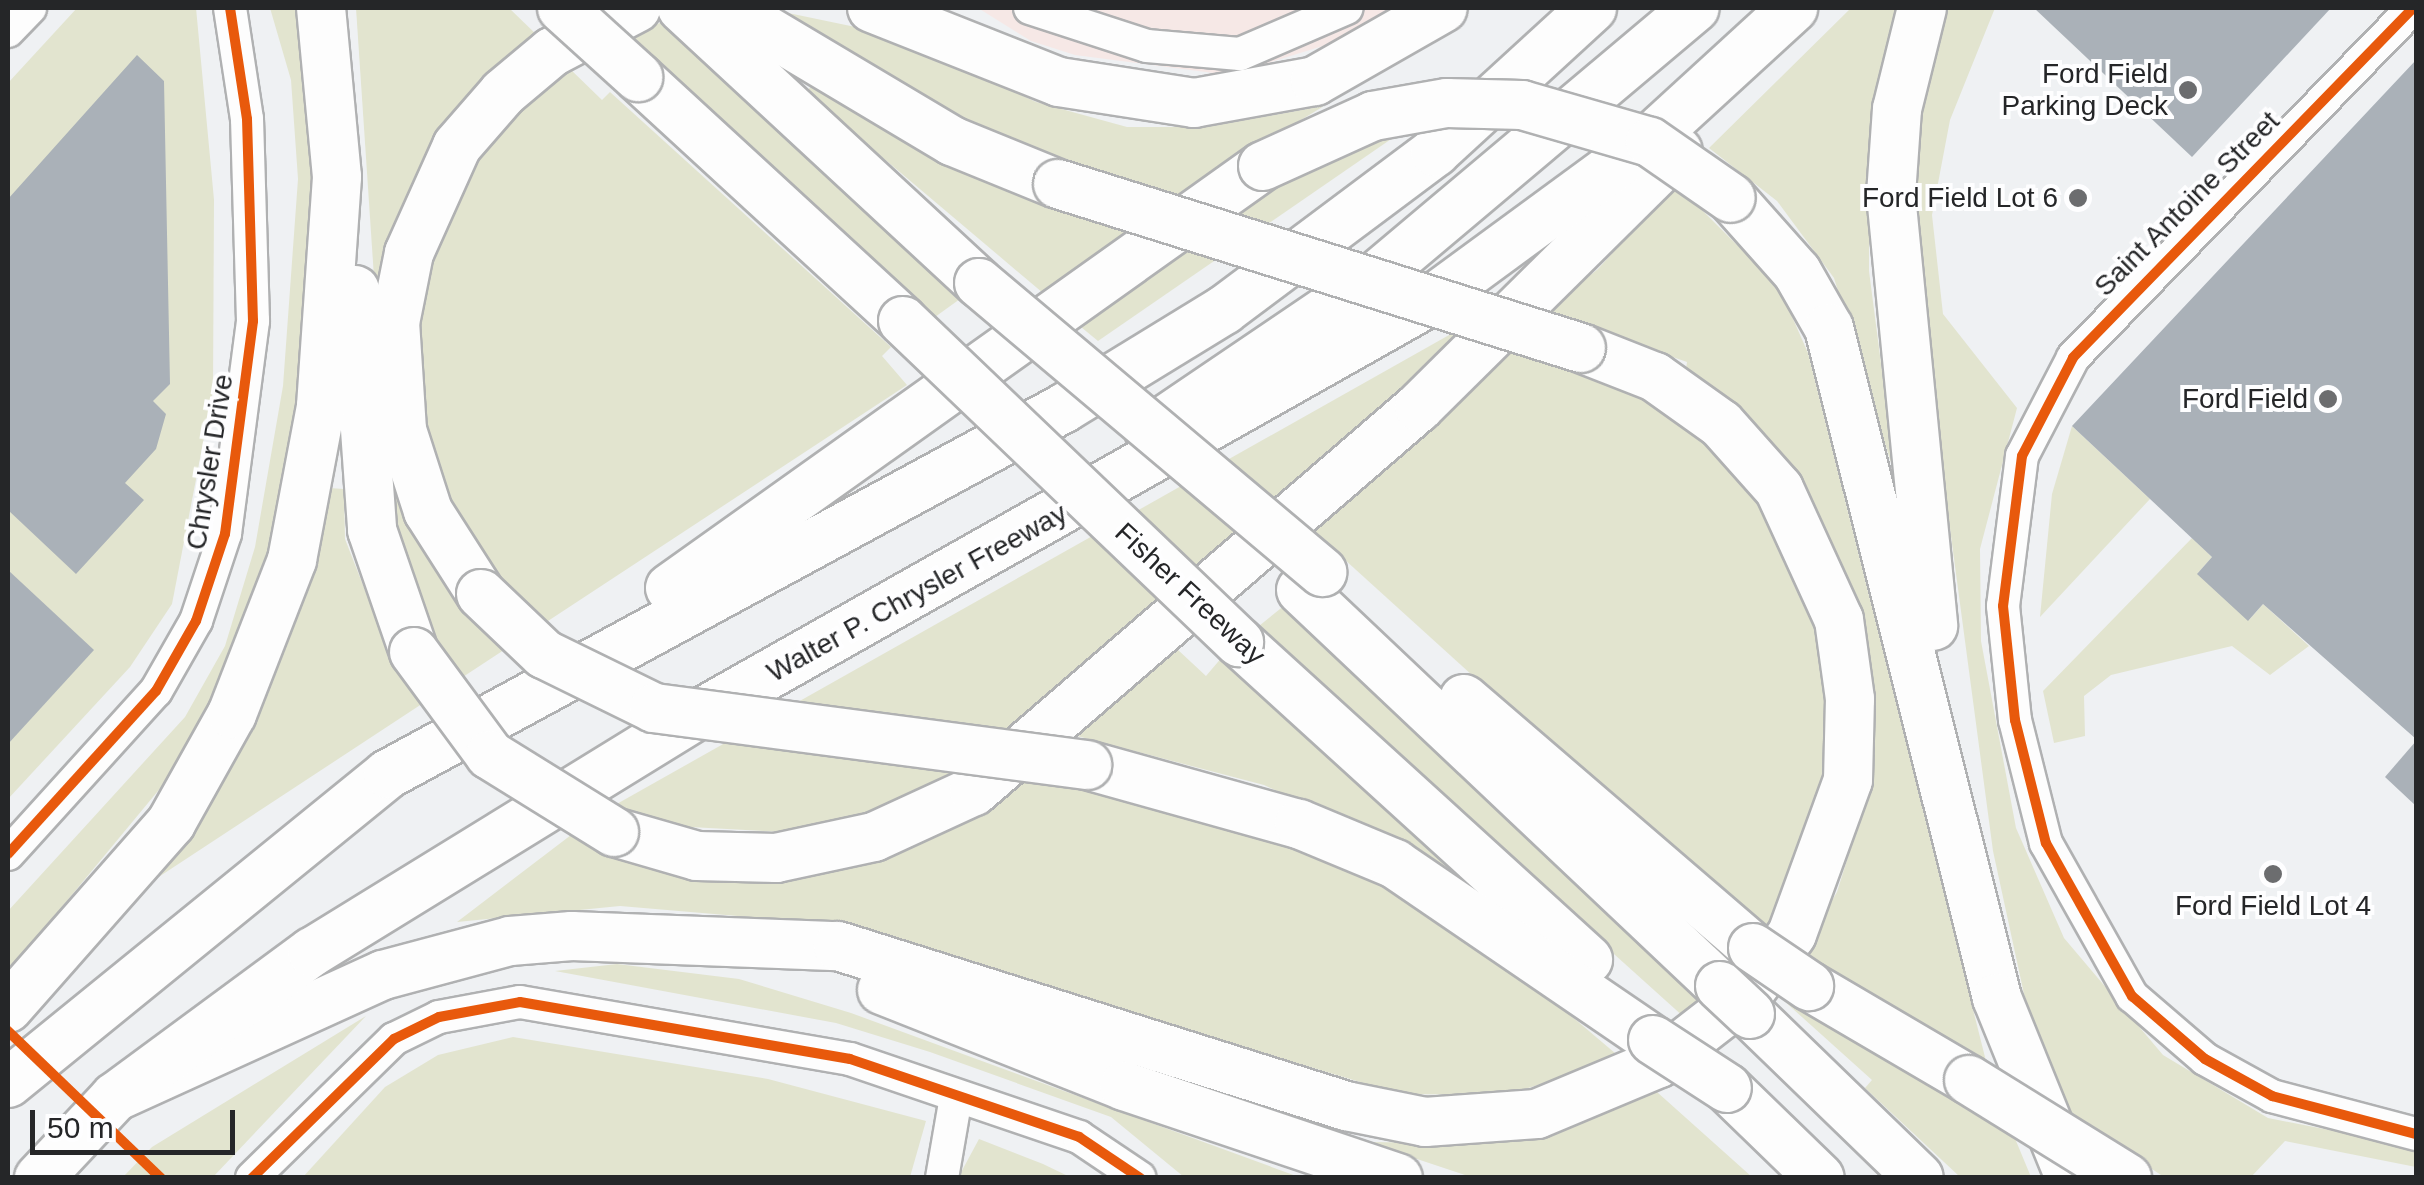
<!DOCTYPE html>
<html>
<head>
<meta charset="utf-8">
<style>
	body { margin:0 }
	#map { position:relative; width:2424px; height:1185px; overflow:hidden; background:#eff1f3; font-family:Helvetica,sans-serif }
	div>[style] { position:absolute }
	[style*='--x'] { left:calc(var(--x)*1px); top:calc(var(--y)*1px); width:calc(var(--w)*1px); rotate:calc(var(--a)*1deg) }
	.commercial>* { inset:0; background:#f6e8e6 }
	.green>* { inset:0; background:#e2e4cf }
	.building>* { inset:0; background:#aab1b8 }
	.roads { filter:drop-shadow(2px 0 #b0b1b2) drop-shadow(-2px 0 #b0b1b2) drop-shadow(0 2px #b0b1b2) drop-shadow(0 -2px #b0b1b2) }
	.minor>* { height:32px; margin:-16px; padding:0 16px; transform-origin:16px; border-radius:16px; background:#fdfdfd }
	.highway>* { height:48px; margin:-24px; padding:0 24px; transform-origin:24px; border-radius:24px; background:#fdfdfd }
	.bridges { filter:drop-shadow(2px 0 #b0b1b2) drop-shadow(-2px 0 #b0b1b2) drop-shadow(0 2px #b0b1b2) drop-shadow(0 -2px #b0b1b2) }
	.highway-bridge>* { height:48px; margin:-24px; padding:0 24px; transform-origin:24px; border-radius:24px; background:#fdfdfd }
	.cycleway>* { height:10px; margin:-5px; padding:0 5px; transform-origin:5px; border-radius:5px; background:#e8590c }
	.dots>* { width:28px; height:28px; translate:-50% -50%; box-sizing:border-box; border:5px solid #fefeff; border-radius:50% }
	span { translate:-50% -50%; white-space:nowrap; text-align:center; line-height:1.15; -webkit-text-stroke:8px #fefeff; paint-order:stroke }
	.poi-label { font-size:28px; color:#252628 }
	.right { translate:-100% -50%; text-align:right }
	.street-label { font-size:28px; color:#252628 }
	.frame { position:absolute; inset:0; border:10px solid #252628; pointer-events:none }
	.scale { position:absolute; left:30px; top:1110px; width:205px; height:45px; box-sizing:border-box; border:5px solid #252628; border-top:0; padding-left:12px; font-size:30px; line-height:35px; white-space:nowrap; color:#252628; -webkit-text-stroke:8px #fefeff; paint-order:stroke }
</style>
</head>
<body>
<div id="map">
	<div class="commercial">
		<div style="clip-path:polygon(978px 8px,1389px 8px,1339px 41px,1229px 75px,1075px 55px,1031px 41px)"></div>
	</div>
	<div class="green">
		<div style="clip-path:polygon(77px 8px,196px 8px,214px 200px,213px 391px,172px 604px,130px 667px,8px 799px,8px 83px)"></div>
		<div style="clip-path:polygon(270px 8px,296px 8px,314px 128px,297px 413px,270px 552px,230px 664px,177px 768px,8px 972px,8px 911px,185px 717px,225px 646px,255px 547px,283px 386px,298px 179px,291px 80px)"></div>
		<div style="clip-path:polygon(356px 8px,509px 8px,540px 38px,376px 307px)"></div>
		<div style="clip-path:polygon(1851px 8px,1904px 8px,1869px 188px,1869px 271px,1896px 479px,1834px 278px,1777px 201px,1709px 148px)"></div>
		<div style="clip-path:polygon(1945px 8px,1995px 8px,1950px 120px,1932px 215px,1943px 314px,2017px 408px,1980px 549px,1981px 641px,2016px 828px,2064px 938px,2163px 1055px,2268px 1118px,2416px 1147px,2416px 1167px,2285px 1141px,2251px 1177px,2164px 1177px,2066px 1112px,2024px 994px,1993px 851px,1911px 236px,1920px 118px)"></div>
		<div style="clip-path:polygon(769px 9px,889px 34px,1036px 102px,1127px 127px,1207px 127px,1324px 106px,1171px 199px,978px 128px)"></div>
		<div style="clip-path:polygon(665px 21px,960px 299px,928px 322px,623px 37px)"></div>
		<div style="clip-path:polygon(567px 66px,602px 100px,610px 92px,891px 347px,882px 356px,907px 385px,151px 882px,217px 788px,271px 680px,310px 582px,329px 488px,344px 489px,345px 539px,386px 644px,403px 585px,378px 441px,408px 520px,449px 502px,423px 419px,417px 325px,430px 247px,465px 174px,521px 102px)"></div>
		<div style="clip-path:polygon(812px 86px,850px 108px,1131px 228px,1043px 293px,805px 92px)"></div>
		<div style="clip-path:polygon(1397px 135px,1098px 341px,1081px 327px,1298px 171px)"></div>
		<div style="clip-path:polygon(1675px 183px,1779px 287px,1808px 353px,1988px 1069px,1798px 958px,1837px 892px,1863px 809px,1868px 670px,1685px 377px,1687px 362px,1544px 312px,1598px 269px)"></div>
		<div style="clip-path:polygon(1458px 330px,1475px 333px,981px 765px,895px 810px,801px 833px,672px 826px,615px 805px)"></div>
		<div style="clip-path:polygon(1504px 343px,1585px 362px,1699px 432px,1766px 507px,1812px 595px,1830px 686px,1824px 791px,1768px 933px,1720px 900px,1312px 530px)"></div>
		<div style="clip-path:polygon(2072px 426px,2150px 499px,2040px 617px,2052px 494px)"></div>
		<div style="clip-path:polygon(2192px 538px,2212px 557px,2198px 573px,2249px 620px,2263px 604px,2309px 646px,2270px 675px,2232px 646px,2111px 675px,2084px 696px,2085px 736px,2054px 743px,2043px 691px)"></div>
		<div style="clip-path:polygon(1285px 605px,1705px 1002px,1685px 1018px,1254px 630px)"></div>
		<div style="clip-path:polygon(1177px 649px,1206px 676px,1223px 656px,1451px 861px,1444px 869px,1264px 785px,1077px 736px)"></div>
		<div style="clip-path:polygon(1029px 772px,1166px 799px,1366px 872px,1537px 987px,1622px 1059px,1505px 1095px,1400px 1094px,832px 924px,620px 906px,457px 922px,575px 832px,705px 872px)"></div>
		<div style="clip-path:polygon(617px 964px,739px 979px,851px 1013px,1299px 1177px,1184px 1177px,1111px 1117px,930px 1052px,836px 1023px,555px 971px)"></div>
		<div style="clip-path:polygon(1743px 964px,2009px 1124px,2031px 1177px,1960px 1177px,1865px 1088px,1872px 1080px)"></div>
		<div style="clip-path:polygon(366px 1016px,213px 1177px,123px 1177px,152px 1147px)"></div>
		<div style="clip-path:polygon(513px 1037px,768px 1079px,926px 1121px,910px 1177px,303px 1177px,385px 1087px,438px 1055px)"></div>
		<div style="clip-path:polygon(1657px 1092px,1752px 1177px,1471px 1177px,1366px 1142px,1449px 1143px,1582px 1121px)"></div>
		<div style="clip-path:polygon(979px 1139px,1043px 1164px,1070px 1177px,958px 1178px)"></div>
	</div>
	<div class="building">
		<div style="clip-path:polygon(2034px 8px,2331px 8px,2192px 157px)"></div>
		<div style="clip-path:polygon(137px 55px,164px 81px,170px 384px,153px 401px,166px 414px,156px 449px,125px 483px,144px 500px,76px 574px,8px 510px,8px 199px)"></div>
		<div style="clip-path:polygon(2416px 60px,2416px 739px,2263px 604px,2248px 621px,2197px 574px,2212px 557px,2072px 426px)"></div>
		<div style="clip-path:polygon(8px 570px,94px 650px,8px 744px)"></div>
		<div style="clip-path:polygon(2416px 741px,2416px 806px,2385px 777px)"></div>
	</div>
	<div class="roads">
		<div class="minor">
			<div style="--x:1030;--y:8;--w:123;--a:18"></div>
			<div style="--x:1147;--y:46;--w:93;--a:4.9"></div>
			<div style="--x:1240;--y:54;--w:116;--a:-23.3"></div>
			<div style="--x:2413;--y:8;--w:488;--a:134.2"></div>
			<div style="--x:2073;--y:358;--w:110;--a:117.5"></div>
			<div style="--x:2022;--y:456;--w:151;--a:97.2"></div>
			<div style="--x:2003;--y:606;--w:115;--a:84"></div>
			<div style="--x:2015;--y:720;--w:127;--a:75.9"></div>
			<div style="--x:2046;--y:843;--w:176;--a:60.7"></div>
			<div style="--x:2132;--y:996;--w:96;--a:40.8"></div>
			<div style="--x:2205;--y:1059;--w:77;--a:28.9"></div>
			<div style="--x:2272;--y:1096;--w:149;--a:14.8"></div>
			<div style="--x:8;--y:31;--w:32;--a:-46"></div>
			<div style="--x:8;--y:854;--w:220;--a:-47.8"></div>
			<div style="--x:156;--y:691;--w:81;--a:-60.3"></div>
			<div style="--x:196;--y:621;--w:92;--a:-71.6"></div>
			<div style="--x:225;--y:534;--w:215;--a:-82.5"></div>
			<div style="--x:253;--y:321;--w:202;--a:-91.7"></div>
			<div style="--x:247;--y:119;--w:112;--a:-98.7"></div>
			<div style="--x:252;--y:1178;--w:199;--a:-44.4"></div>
			<div style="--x:394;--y:1039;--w:50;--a:-26.1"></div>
			<div style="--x:439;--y:1017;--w:82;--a:-10.5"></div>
			<div style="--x:520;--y:1002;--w:335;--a:9.8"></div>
			<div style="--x:850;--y:1059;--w:242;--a:18.8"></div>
			<div style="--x:1079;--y:1137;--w:73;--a:33.9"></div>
			<div style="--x:942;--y:1178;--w:82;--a:-80.2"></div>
		</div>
		<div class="highway">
			<div style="--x:682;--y:8;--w:405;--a:42.8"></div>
			<div style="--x:729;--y:8;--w:260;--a:30.8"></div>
			<div style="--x:952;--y:141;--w:114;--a:22.1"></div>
			<div style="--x:872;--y:8;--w:201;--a:21.6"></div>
			<div style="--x:1059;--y:82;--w:137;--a:8.8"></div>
			<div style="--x:1194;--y:103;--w:123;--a:-10.3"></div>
			<div style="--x:1315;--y:81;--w:147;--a:-29.7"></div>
			<div style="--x:1922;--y:8;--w:104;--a:103.9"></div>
			<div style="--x:1897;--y:109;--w:86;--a:94"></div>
			<div style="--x:1891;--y:195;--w:433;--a:84.4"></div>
			<div style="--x:638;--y:77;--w:360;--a:42.6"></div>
			<div style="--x:1731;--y:198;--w:99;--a:48.3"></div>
			<div style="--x:1797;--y:272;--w:64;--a:60.3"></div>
			<div style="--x:1829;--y:328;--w:691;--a:75.92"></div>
			<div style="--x:1997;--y:998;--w:194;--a:67.9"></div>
			<div style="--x:355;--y:290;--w:241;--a:85.9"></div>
			<div style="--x:372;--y:530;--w:129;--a:71"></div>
			<div style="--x:1149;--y:431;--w:264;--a:-34.1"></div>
			<div style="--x:1368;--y:283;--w:427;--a:-40.1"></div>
			<div style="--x:670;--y:588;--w:728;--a:-35.44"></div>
			<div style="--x:1301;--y:590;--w:577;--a:43.38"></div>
			<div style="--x:481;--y:594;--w:98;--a:-122.6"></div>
			<div style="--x:428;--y:511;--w:85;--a:-107.8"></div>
			<div style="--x:402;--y:430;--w:107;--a:-93.7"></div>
			<div style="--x:395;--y:323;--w:71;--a:-78.7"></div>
			<div style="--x:409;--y:253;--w:117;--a:-65.8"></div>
			<div style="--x:457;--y:146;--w:70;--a:-49"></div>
			<div style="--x:503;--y:93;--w:64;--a:-39.9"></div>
			<div style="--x:552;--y:52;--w:95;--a:-27.6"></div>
			<div style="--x:1239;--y:642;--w:472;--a:42.3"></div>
			<div style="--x:1464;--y:699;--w:381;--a:40.7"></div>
			<div style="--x:1087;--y:765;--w:220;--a:15.6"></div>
			<div style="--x:1299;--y:824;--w:104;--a:22.6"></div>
			<div style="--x:1395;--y:864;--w:312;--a:34.3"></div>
			<div style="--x:614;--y:832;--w:86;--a:16.1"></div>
			<div style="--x:697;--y:856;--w:79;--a:1.5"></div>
			<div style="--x:776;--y:858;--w:100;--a:-12.1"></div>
			<div style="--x:874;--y:837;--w:110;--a:-24.7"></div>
			<div style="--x:974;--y:791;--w:588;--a:-40.79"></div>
			<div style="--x:1419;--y:407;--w:364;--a:-44.7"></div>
			<div style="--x:1809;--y:986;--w:186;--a:30.4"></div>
			<div style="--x:882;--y:990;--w:260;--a:21.6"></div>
			<div style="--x:1124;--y:1086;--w:289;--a:18.6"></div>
			<div style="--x:8;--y:1008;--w:247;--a:-48.6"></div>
			<div style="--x:171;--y:823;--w:125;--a:-60.8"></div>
			<div style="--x:232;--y:714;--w:165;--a:-68.7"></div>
			<div style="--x:292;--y:560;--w:157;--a:-79.3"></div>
			<div style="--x:321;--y:406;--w:230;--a:-86"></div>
			<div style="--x:337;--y:177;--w:170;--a:-95.4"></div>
			<div style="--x:1750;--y:1014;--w:235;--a:44.1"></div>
			<div style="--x:8;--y:1083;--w:490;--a:-39.1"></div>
			<div style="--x:388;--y:774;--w:769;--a:-28.43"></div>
			<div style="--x:1064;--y:408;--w:188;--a:-31.5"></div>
			<div style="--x:1224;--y:310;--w:264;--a:-36.8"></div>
			<div style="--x:1435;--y:152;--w:213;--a:-42.5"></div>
			<div style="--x:1727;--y:1088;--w:129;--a:44.1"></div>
			<div style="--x:115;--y:1097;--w:294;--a:-24.5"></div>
			<div style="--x:383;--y:975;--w:131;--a:-15"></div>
			<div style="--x:510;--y:941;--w:62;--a:-4.6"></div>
			<div style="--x:572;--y:936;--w:266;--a:2.2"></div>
			<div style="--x:838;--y:946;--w:533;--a:17.48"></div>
			<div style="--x:1346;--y:1106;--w:81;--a:11.4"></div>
			<div style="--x:1425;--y:1122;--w:112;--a:-4.1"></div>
			<div style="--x:1537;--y:1114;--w:132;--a:-22.7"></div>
			<div style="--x:1659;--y:1063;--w:113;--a:-37.8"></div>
			<div style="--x:1748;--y:994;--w:74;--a:-53.7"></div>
			<div style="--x:1792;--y:934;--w:164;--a:-70"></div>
			<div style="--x:1848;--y:780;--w:81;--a:-88.6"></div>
			<div style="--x:1850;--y:699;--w:80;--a:-97.9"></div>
			<div style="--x:1839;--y:620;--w:144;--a:-114.6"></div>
			<div style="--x:1779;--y:489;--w:87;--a:-131.7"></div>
			<div style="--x:1721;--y:424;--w:81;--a:-144.5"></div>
			<div style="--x:1655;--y:377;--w:79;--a:-158.6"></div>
			<div style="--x:39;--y:1178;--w:111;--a:-46.8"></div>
			<div style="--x:115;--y:1097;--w:245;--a:-36.4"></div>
			<div style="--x:312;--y:952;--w:444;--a:-31.6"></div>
			<div style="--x:690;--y:719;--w:849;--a:-29.43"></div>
			<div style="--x:1429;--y:302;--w:272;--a:-36.3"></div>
			<div style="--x:1648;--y:141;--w:197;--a:-42.5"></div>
		</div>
	</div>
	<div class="bridges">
		<div class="highway-bridge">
			<div style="--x:562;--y:8;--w:103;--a:42.2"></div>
			<div style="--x:1263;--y:166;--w:121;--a:-24.4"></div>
			<div style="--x:1373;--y:116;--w:75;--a:-10"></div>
			<div style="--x:1447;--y:103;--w:75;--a:1.5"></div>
			<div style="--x:1522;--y:105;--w:133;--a:16.1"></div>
			<div style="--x:1650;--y:142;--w:98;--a:34.7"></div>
			<div style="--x:1058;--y:184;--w:548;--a:17.41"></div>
			<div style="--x:979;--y:283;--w:449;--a:40.1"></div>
			<div style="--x:903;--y:321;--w:465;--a:43.7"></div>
			<div style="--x:481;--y:594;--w:87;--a:43.6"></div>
			<div style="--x:544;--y:654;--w:123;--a:26.1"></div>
			<div style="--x:654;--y:708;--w:437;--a:7.5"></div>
			<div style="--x:414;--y:652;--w:128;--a:53.6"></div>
			<div style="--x:490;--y:755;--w:146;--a:31.8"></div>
			<div style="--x:1753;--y:948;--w:68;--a:34.2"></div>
			<div style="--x:1720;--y:986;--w:41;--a:43"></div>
			<div style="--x:1653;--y:1040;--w:88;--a:33"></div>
			<div style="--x:1969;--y:1080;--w:186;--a:31.8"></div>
		</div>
	</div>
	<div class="cycleway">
		<div style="--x:2413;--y:8;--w:488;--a:134.2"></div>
		<div style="--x:2073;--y:358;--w:110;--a:117.5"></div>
		<div style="--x:2022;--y:456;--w:151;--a:97.2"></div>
		<div style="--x:2003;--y:606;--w:115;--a:84"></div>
		<div style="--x:2015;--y:720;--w:127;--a:75.9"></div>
		<div style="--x:2046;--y:843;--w:176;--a:60.7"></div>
		<div style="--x:2132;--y:996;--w:96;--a:40.8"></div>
		<div style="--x:2205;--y:1059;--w:77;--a:28.9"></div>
		<div style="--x:2272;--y:1096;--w:149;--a:14.8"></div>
		<div style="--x:8;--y:854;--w:220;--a:-47.8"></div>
		<div style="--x:156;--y:691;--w:81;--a:-60.3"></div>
		<div style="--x:196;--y:621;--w:92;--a:-71.6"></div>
		<div style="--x:225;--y:534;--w:215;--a:-82.5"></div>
		<div style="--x:253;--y:321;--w:202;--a:-91.7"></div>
		<div style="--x:247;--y:119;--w:112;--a:-98.7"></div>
		<div style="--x:8;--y:1031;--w:212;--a:43.9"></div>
		<div style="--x:252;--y:1178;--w:199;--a:-44.4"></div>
		<div style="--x:394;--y:1039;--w:50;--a:-26.1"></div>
		<div style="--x:439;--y:1017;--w:82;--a:-10.5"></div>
		<div style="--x:520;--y:1002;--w:335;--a:9.8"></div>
		<div style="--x:850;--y:1059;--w:242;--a:18.8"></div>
		<div style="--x:1079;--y:1137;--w:73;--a:33.9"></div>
	</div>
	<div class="dots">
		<div style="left:2188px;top:90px;background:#6c6d6f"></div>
		<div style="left:2078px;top:198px;background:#6c6d6f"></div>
		<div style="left:2328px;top:399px;background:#6c6d6f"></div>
		<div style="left:2273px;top:874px;background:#6c6d6f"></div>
	</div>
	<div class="poi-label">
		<span class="right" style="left:2168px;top:90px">Ford Field<br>Parking Deck</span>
		<span class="right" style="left:2058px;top:198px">Ford Field Lot 6</span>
		<span class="right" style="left:2308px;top:399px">Ford Field</span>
		<span style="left:2273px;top:906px">Ford Field Lot 4</span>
	</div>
	<div class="street-label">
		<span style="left:2187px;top:204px;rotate:-45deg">Saint Antoine Street</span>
		<span style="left:210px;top:462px;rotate:-81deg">Chrysler Drive</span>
		<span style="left:917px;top:593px;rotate:-29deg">Walter P. Chrysler Freeway</span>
		<span style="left:1190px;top:594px;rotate:43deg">Fisher Freeway</span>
	</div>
	<div class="frame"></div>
	<div class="scale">50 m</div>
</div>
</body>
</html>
